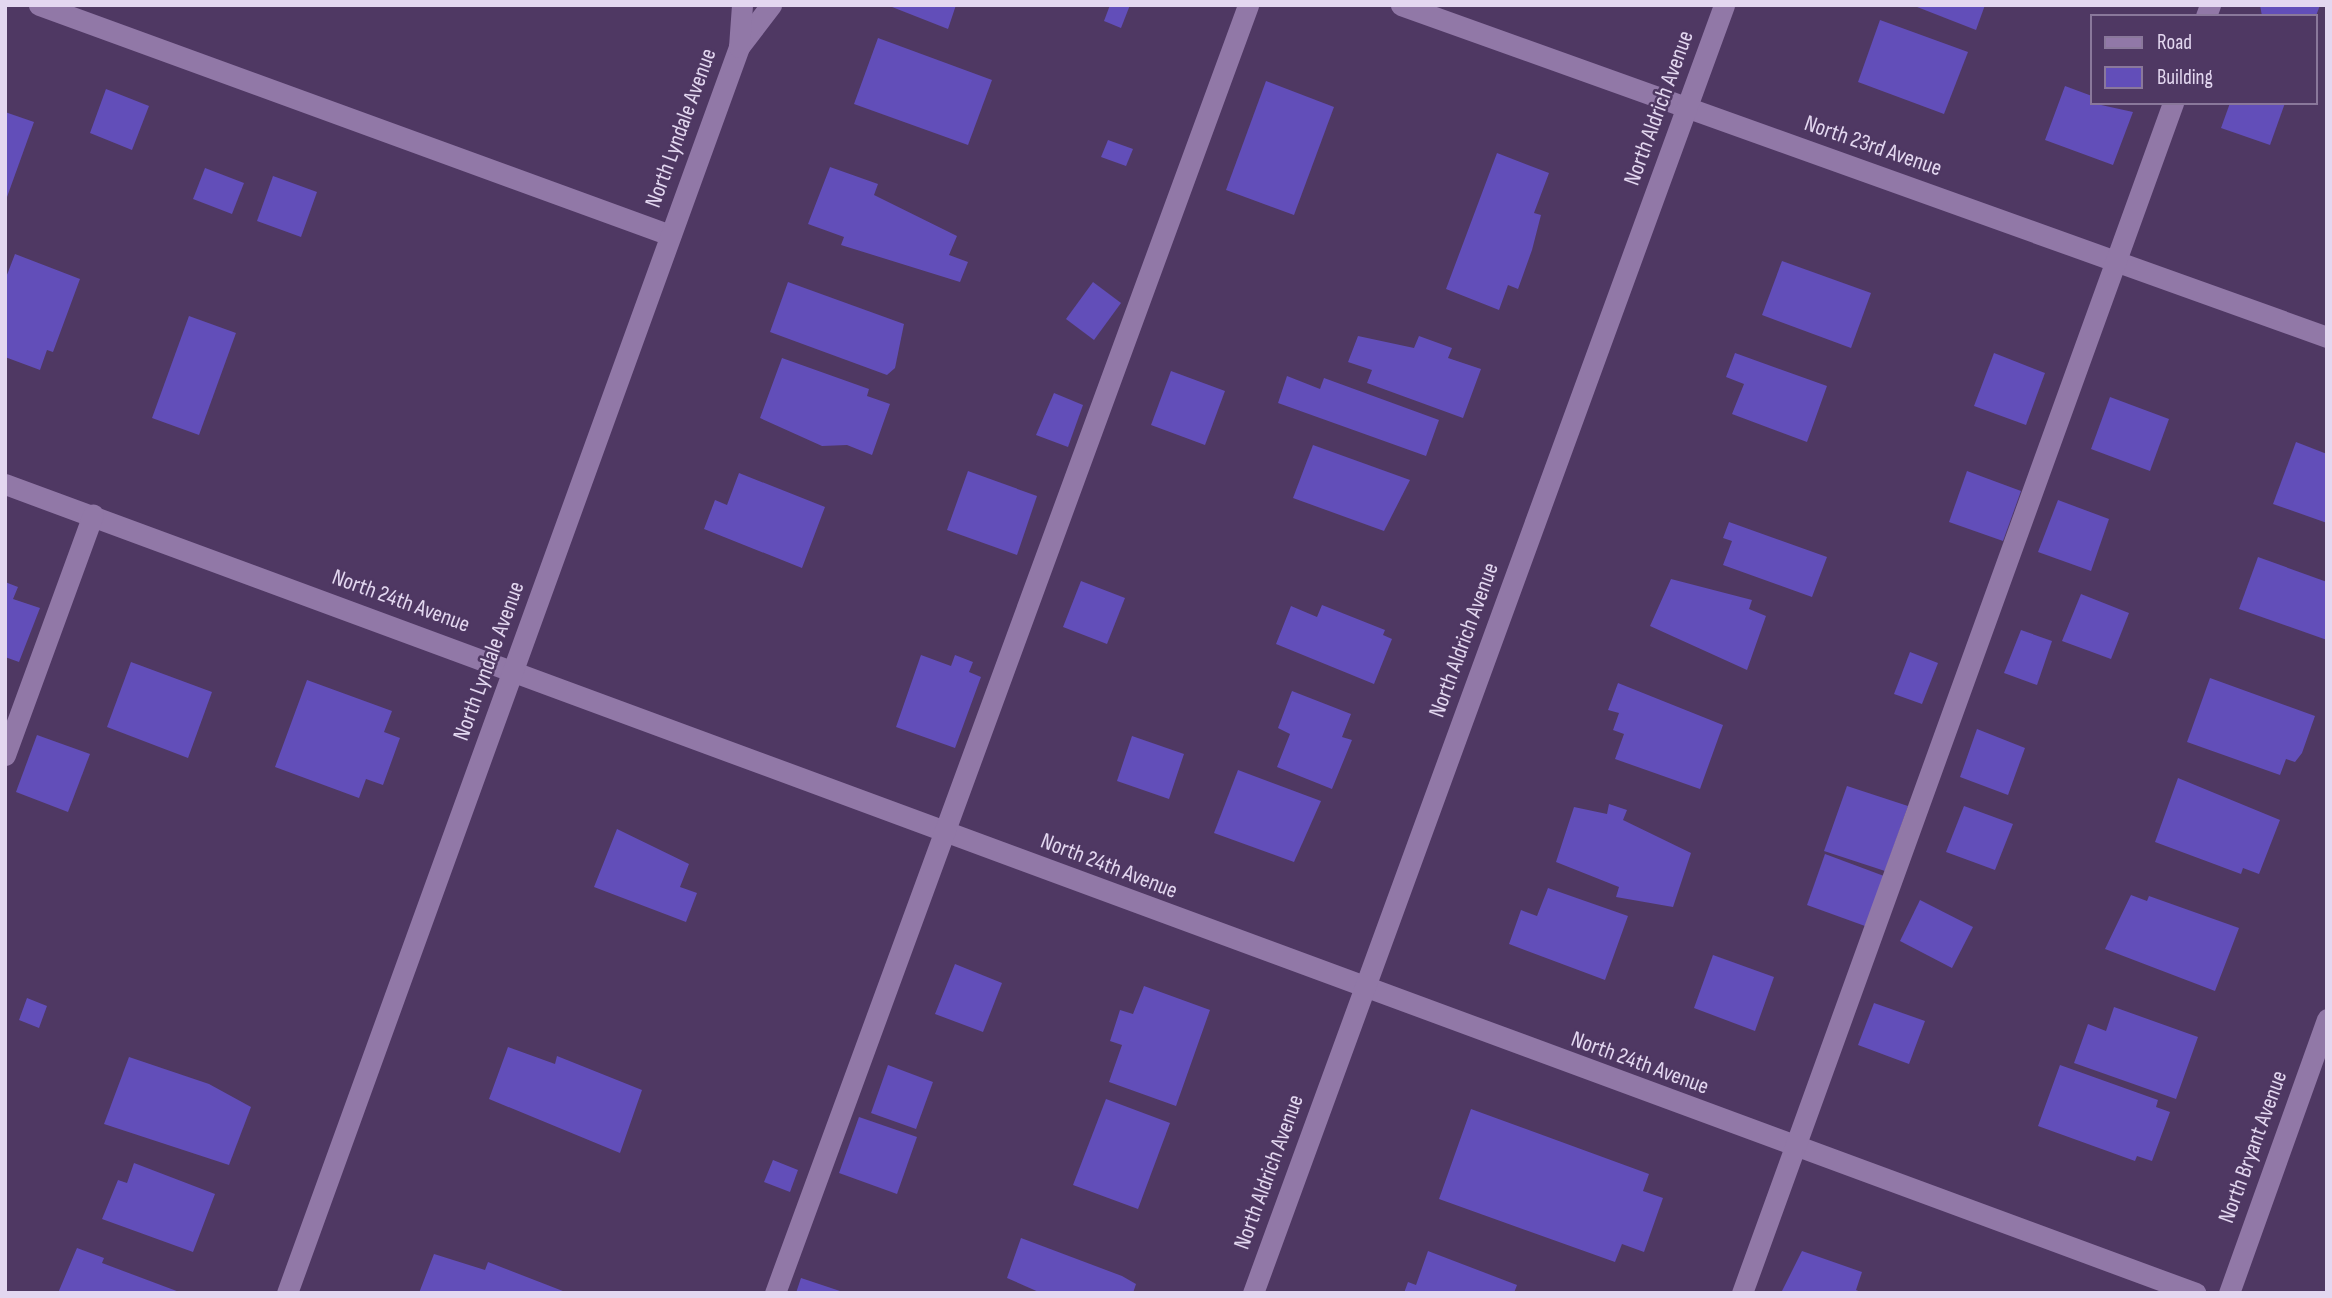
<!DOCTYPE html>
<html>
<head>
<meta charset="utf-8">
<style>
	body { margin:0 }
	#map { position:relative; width:2332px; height:1298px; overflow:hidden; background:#4f3863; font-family:"Sofia Sans Condensed",sans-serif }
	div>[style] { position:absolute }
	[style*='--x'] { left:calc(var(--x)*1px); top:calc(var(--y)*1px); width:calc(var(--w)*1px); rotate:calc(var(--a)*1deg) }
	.building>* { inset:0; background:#624eb9 }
	.minor>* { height:21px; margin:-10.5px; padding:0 10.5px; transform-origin:10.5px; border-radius:10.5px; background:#9178a7 }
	span { translate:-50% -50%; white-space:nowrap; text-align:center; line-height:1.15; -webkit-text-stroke:5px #4f3863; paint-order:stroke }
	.street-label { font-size:23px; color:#e3d7f0 }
	.frame { position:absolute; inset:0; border:7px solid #e3d7f0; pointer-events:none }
	.legend { position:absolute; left:2090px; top:14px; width:228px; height:91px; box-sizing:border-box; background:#4f3863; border:2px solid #8a789b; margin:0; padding:9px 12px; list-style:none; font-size:21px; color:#e3d7f0 }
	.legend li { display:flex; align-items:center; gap:14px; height:35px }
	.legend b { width:35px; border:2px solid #8a789b }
</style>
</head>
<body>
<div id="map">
	<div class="building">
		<div style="clip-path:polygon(887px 5px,956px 5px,948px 29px)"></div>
		<div style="clip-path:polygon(1110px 5px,1130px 5px,1121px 28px,1104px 21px)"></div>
		<div style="clip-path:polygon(1912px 5px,1985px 5px,1976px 30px)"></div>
		<div style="clip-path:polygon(2260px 5px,2320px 5px,2316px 16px,2262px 16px)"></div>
		<div style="clip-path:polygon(1880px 20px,1968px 52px,1944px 114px,1858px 82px)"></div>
		<div style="clip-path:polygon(878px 38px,992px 80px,968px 145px,854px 104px)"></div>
		<div style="clip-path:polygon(1266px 81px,1334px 107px,1294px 215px,1226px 190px)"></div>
		<div style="clip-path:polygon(2065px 86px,2092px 96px,2092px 103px,2133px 112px,2113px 165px,2045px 140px)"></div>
		<div style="clip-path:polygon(106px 89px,149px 106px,132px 150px,90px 133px)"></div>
		<div style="clip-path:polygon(2230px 103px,2285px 103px,2270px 145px,2221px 128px)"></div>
		<div style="clip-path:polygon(5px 112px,34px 122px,7px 197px,5px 197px)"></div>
		<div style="clip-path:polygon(1108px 140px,1133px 149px,1126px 166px,1101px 157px)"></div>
		<div style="clip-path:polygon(1497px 153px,1549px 173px,1534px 213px,1541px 215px,1532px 250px,1518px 289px,1508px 285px,1499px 310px,1446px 289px)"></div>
		<div style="clip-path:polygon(830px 167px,878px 184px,874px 195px,957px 236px,949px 255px,968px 262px,960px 282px,841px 245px,844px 237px,808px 224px)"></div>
		<div style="clip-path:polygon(205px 168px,244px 183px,232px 214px,193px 199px)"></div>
		<div style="clip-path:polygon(273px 176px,317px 192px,301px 237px,257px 221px)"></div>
		<div style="clip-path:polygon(15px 254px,80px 279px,53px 352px,47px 350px,40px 370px,5px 357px,5px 280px)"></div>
		<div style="clip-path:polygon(1782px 261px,1871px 293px,1851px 348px,1762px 315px)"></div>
		<div style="clip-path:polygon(788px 282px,904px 324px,895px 368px,887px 375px,770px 332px)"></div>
		<div style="clip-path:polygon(1093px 282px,1121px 303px,1094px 340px,1066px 319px)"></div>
		<div style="clip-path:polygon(189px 316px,236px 333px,199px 435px,152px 418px)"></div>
		<div style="clip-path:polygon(1358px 336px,1414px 348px,1419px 336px,1452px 348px,1448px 358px,1481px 369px,1463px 418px,1367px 383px,1372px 370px,1348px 362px)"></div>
		<div style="clip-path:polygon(1735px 353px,1827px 386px,1807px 442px,1732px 414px,1744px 384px,1726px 377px)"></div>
		<div style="clip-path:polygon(1994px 353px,2045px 373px,2026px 425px,1974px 406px)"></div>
		<div style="clip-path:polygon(782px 358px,869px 389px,867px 396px,890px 404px,872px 455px,847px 445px,822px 446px,760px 418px)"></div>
		<div style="clip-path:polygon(1171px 371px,1225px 391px,1205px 445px,1151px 425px)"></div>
		<div style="clip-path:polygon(1287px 376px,1320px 389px,1324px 378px,1439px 420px,1426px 456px,1278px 403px)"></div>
		<div style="clip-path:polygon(1054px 393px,1083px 405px,1068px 447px,1036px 435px)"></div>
		<div style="clip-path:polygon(2110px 397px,2169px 419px,2150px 471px,2091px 449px)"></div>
		<div style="clip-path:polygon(2296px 442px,2327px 454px,2327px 523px,2273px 504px)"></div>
		<div style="clip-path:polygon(1313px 445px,1410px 480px,1384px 531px,1293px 498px)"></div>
		<div style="clip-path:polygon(968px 471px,1037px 496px,1017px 555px,947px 530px)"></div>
		<div style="clip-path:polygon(1967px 471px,2021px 491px,2003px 541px,1949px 522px)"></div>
		<div style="clip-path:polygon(739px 473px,825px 507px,802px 568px,704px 529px,715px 500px,727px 505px)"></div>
		<div style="clip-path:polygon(2058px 500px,2109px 519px,2091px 571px,2038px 552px)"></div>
		<div style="clip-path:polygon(1729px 522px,1827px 557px,1812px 597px,1723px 565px,1732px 541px,1723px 538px)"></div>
		<div style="clip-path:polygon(2258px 557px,2327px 582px,2327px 640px,2239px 609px)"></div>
		<div style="clip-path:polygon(1671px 579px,1752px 600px,1749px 609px,1766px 616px,1747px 670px,1650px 626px)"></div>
		<div style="clip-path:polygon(1081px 581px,1125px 598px,1107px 644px,1063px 627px)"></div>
		<div style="clip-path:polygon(5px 582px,18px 587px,13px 599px,40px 608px,19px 662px,5px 657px)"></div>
		<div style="clip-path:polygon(2081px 594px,2129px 613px,2111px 659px,2062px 641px)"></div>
		<div style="clip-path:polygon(1322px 605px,1385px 630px,1383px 635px,1392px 639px,1374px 684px,1276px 644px,1291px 606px,1317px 617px)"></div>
		<div style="clip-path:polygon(2021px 630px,2052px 641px,2037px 685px,2004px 673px)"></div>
		<div style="clip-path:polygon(1910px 652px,1938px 663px,1922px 704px,1894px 694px)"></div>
		<div style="clip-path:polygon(921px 655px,951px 666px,955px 655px,973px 662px,969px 672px,981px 677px,955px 748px,896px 727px)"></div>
		<div style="clip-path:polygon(131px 662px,212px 692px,188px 758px,107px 727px)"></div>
		<div style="clip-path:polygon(2210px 678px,2315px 716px,2302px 753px,2295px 762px,2286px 759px,2280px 775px,2187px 742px)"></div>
		<div style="clip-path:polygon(307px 680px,392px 711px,384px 732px,400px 738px,383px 785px,366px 779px,359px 798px,275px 767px)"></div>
		<div style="clip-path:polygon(1618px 683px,1723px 725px,1700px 789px,1615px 759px,1624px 734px,1613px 730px,1619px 713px,1608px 710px)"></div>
		<div style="clip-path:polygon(1292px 691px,1351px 714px,1342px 737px,1352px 740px,1332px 789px,1277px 767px,1290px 734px,1278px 728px)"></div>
		<div style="clip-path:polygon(1977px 729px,2025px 748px,2008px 795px,1960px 777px)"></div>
		<div style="clip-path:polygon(37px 735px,90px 754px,68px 812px,16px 792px)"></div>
		<div style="clip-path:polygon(1132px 736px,1184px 754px,1169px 799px,1117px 781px)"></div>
		<div style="clip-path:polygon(1238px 770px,1321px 801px,1294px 862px,1214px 833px)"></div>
		<div style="clip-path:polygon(2178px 778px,2280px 820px,2259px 874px,2243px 868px,2241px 874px,2155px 842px)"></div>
		<div style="clip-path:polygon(1847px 786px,1908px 806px,1885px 871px,1824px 851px)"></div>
		<div style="clip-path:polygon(1609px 804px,1627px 810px,1623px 820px,1691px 853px,1673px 907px,1616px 897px,1619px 887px,1556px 862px,1574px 807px,1607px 814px)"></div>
		<div style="clip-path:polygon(1964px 806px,2013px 824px,1995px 870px,1946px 852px)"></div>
		<div style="clip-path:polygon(617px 829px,689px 864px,680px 887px,697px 893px,686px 922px,594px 887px)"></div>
		<div style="clip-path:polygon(1825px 854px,1884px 876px,1865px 926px,1807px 905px)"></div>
		<div style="clip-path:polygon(1548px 888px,1628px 916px,1605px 980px,1509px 944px,1521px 910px,1537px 916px)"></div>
		<div style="clip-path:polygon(2131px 895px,2147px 901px,2149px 896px,2239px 928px,2215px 991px,2105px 949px)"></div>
		<div style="clip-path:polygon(1920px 900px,1973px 927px,1952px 968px,1900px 941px)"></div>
		<div style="clip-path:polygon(1713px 955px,1774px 977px,1755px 1031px,1694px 1008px)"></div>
		<div style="clip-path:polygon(955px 964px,1002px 983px,983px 1032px,935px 1014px)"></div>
		<div style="clip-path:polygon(1144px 986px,1210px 1010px,1176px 1106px,1109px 1082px,1122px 1045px,1110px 1041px,1120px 1010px,1133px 1014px)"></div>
		<div style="clip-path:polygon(27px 998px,47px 1006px,39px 1028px,19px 1020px)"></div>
		<div style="clip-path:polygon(1874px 1003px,1925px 1021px,1909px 1064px,1858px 1045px)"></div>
		<div style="clip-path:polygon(2114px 1007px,2198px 1037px,2176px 1099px,2074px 1063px,2088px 1024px,2106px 1031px)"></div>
		<div style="clip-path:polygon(508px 1047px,555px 1064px,557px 1056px,642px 1090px,620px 1153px,489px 1099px)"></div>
		<div style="clip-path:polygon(129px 1057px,209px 1084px,251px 1107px,229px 1165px,104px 1124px)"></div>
		<div style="clip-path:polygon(888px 1065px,933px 1082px,916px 1129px,871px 1113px)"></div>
		<div style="clip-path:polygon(2060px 1065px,2158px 1100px,2156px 1107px,2170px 1112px,2152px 1161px,2137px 1156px,2135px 1161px,2038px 1126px)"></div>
		<div style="clip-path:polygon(1106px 1099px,1170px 1123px,1138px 1209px,1073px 1185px)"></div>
		<div style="clip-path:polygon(1471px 1109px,1649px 1174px,1643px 1191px,1663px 1198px,1644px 1252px,1622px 1244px,1615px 1262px,1439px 1199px)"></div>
		<div style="clip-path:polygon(859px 1117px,917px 1137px,897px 1194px,839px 1173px)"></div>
		<div style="clip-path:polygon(773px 1160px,798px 1170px,790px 1192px,764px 1182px)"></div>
		<div style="clip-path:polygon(134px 1163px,215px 1194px,193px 1252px,102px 1219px,118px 1180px,127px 1183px)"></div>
		<div style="clip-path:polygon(1021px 1238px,1122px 1276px,1136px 1284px,1133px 1293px,1041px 1293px,1007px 1278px)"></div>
		<div style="clip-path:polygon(77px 1248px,104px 1258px,102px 1263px,182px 1293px,58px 1293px)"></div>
		<div style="clip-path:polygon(1428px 1251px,1517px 1285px,1514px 1293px,1404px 1293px,1408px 1282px,1416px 1285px)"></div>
		<div style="clip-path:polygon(1802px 1251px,1862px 1272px,1856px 1290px,1863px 1293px,1781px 1293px)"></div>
		<div style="clip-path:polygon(434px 1254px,485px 1270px,488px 1262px,568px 1293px,419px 1293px)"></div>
		<div style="clip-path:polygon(801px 1278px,843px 1292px,843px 1293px,796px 1293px)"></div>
	</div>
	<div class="minor">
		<div style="--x:39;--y:5;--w:672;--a:20.03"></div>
		<div style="--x:1401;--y:5;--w:984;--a:19.72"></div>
		<div style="--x:2206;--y:16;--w:12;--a:-70"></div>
		<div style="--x:739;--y:47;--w:53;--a:-52.7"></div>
		<div style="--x:5;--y:484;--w:2335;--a:20.27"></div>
		<div style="--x:5;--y:755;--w:256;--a:-69.9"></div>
		<div style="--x:287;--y:1293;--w:1325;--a:-70.06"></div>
		<div style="--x:739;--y:47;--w:42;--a:-85.9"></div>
		<div style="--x:775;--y:1293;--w:1372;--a:-69.83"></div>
		<div style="--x:1253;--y:1293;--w:1371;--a:-69.91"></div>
		<div style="--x:1742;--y:1293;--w:1266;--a:-70.09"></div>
		<div style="--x:2229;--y:1293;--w:291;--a:-70.3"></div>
	</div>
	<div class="street-label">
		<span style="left:1659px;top:108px;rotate:-70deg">North Aldrich Avenue</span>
		<span style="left:681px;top:128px;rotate:-70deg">North Lyndale Avenue</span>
		<span style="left:1873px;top:146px;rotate:19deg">North 23rd Avenue</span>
		<span style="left:401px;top:601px;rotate:20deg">North 24th Avenue</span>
		<span style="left:1464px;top:640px;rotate:-70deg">North Aldrich Avenue</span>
		<span style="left:489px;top:661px;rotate:-70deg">North Lyndale Avenue</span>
		<span style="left:1109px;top:866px;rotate:21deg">North 24th Avenue</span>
		<span style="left:1640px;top:1063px;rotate:20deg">North 24th Avenue</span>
		<span style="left:2253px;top:1147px;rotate:-70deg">North Bryant Avenue</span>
		<span style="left:1269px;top:1172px;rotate:-70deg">North Aldrich Avenue</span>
	</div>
	<div class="frame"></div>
	<ul class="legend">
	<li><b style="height:9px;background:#9178a7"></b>Road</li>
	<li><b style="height:19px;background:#624eb9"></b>Building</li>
	</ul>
</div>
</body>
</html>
